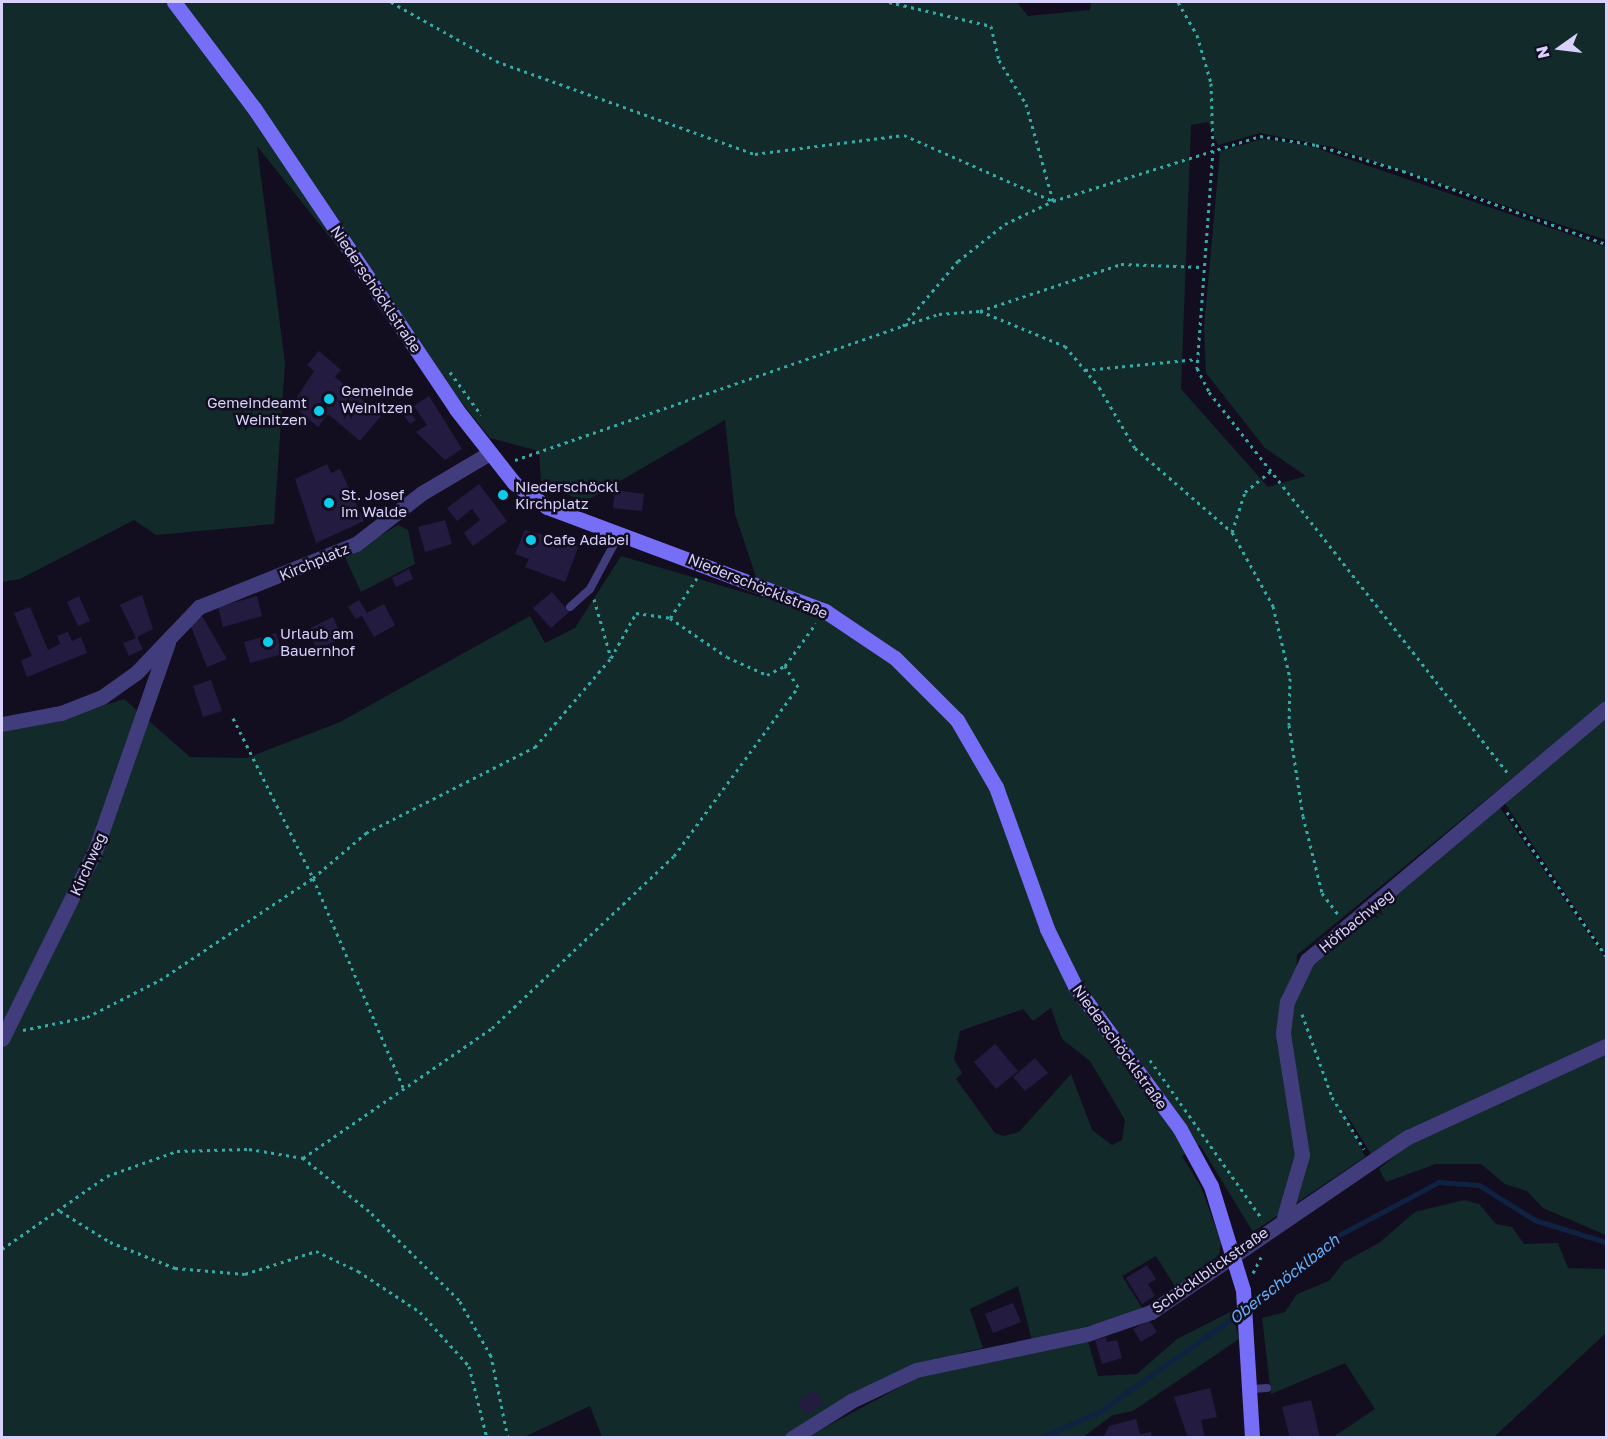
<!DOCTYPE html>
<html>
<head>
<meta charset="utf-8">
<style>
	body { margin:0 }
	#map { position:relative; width:1608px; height:1439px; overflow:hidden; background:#120e20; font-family:"Golos Text",sans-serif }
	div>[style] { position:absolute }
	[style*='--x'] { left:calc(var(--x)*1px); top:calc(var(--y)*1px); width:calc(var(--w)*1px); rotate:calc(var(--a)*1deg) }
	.green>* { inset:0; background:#122a2a }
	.stream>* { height:4.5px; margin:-2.25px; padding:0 2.25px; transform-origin:2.25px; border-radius:2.25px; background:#102242 }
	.building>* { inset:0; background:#241c40 }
	.path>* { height:3px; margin-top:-1.5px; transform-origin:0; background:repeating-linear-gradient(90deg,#35aba8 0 3px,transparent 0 7.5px) }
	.service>* { height:8px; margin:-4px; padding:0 4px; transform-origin:4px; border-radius:4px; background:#413c7c }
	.minor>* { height:15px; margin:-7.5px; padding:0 7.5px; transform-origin:7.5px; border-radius:7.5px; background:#413c7c }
	.secondary>* { height:15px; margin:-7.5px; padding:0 7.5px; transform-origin:7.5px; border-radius:7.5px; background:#766ef6 }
	.dots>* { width:16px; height:16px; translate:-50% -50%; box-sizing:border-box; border:3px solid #120e20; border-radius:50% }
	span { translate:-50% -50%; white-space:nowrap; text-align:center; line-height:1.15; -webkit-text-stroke:5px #120e20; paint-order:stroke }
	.street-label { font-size:15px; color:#d7d1fc }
	.poi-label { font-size:15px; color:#d7d1fc }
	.left { translate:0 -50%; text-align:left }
	.right { translate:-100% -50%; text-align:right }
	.water-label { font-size:16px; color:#65aef5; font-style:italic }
	.frame { position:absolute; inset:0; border:3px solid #d7d1fc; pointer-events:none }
	.north { position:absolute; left:1530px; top:18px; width:60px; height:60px; -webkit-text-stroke:4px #120e20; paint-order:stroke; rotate:256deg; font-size:16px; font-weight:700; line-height:24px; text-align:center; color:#d7d1fc }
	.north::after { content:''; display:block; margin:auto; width:21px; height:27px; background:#d7d1fc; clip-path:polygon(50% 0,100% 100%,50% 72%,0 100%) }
</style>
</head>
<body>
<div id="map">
	<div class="green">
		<div style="clip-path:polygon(evenodd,2px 2px,1017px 2px,1028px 16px,1090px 10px,1091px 2px,1606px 2px,1606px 240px,1332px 147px,1260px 133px,1218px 145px,1208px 122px,1191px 125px,1181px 389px,1268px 487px,1306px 476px,1265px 448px,1206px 373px,1204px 328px,1220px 151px,1263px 139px,1307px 145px,1606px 247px,1606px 701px,1297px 955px,1296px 981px,1498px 805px,1606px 959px,1606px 1040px,1371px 1154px,1343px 1109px,1365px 1157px,1253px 1232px,1200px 1145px,1182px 1156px,1201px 1187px,1221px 1242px,1219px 1255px,1176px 1288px,1156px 1256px,1122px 1276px,1144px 1311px,1032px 1341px,1018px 1286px,970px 1309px,983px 1348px,961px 1353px,786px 1437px,602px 1437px,590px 1406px,522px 1438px,2px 1437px,2px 729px,62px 719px,124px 699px,190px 757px,247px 758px,340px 722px,530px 616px,545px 643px,575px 628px,621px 556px,763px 598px,735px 514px,725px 420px,584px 502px,541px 481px,539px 451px,490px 438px,257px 146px,285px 363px,274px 524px,156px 535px,134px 520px,20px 579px,2px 582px,2px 2px,1051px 1008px,1062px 1039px,1090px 1061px,1125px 1120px,1122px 1140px,1112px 1145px,1092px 1130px,1071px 1074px,1019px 1132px,1004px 1136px,995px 1133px,956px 1079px,962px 1073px,954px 1059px,960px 1031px,1023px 1009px,1033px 1021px,1051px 1008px)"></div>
		<div style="clip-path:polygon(398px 525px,408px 530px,415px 564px,361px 592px,345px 557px)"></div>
		<div style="clip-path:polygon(1606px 717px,1606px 954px,1504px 802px)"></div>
		<div style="clip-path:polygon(1606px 1055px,1606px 1235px,1543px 1208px,1527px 1191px,1505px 1184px,1481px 1164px,1436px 1164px,1386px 1182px,1379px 1169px,1408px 1145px)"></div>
		<div style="clip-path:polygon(1464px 1200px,1479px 1204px,1496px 1224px,1512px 1227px,1524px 1244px,1558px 1243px,1568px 1268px,1606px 1269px,1606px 1333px,1494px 1437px,1333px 1437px,1375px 1409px,1345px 1363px,1271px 1394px,1262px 1318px,1285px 1312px,1297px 1294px,1329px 1281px,1344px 1262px,1379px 1243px,1415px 1212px)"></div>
		<div style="clip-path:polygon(1232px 1311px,1239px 1339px,1133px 1411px,1113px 1415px,1083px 1437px,805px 1438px,919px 1377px,1088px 1341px,1098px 1376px,1137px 1374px,1177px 1339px)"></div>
	</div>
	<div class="stream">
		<div style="--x:1247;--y:1308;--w:105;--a:-39.6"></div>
		<div style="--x:1328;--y:1241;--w:126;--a:-28"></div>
		<div style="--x:1439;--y:1182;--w:40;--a:4.3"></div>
		<div style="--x:1479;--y:1185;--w:66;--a:32"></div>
		<div style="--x:1535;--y:1220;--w:74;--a:17.2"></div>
		<div style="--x:1040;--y:1438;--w:64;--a:-23.8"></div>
		<div style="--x:1099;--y:1412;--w:172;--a:-35.1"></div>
	</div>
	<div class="building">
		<div style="clip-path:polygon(319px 351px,341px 370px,335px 377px,381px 416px,360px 441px,328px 414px,318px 427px,292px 405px,314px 371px,307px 365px)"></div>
		<div style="clip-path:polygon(429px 396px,462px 449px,445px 460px,416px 432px,427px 425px,414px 406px)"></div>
		<div style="clip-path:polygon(408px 410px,416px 420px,410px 424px,403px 414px)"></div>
		<div style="clip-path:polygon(327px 464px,331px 473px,340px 469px,364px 521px,316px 543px,295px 479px)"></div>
		<div style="clip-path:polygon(479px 484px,507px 521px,473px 546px,464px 533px,480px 520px,472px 509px,457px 521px,447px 508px)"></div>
		<div style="clip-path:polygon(615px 490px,644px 494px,642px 511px,613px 508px)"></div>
		<div style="clip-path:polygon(445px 520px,452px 544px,425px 552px,418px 527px)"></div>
		<div style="clip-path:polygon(525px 530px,579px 545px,565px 582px,525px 567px,529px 559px,515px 554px)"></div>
		<div style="clip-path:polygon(409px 569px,413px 579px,396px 587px,392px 578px)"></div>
		<div style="clip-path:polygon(552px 592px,569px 612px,551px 628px,533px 608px)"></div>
		<div style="clip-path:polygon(142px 595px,153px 629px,137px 637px,143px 649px,129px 656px,123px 643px,136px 638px,120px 605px)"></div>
		<div style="clip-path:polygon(79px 596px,90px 621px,78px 626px,67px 602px)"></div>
		<div style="clip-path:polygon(257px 596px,262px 616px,223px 627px,218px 607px)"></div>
		<div style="clip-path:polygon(359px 600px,367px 613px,384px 604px,395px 625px,374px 637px,362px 616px,356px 619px,348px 607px)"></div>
		<div style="clip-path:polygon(30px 607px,48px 650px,60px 644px,57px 636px,68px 632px,72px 641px,81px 637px,87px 653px,27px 677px,21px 660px,32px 656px,14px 613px)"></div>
		<div style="clip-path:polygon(202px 616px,227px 659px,207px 667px,189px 622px)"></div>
		<div style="clip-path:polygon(333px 617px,342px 638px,316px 650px,310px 628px)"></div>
		<div style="clip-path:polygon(276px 633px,282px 654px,250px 663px,244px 642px)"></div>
		<div style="clip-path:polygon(211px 680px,222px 711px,203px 717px,193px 686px)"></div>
		<div style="clip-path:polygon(995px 1044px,1018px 1071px,996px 1089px,974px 1062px)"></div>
		<div style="clip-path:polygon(1035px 1058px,1048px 1073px,1025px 1091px,1013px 1077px)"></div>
		<div style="clip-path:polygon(1147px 1265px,1156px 1279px,1148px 1284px,1155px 1296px,1142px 1304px,1126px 1278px)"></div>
		<div style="clip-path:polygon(1013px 1303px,1021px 1322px,993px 1333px,985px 1314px)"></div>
		<div style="clip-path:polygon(1149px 1320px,1157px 1332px,1141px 1342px,1133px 1329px)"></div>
		<div style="clip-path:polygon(1106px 1337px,1107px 1342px,1117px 1340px,1122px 1358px,1102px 1364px,1095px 1340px)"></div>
		<div style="clip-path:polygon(1210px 1388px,1217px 1417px,1201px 1420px,1205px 1438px,1188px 1438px,1174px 1397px)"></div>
		<div style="clip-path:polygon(815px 1390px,824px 1403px,806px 1415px,797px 1402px)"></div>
		<div style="clip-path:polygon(1311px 1400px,1320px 1438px,1290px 1438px,1282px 1407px)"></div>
		<div style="clip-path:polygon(1136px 1419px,1140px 1434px,1151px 1432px,1152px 1438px,1103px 1438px,1109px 1426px)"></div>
	</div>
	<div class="path">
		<div style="--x:391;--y:2;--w:120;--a:29.3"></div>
		<div style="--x:496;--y:61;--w:275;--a:19.8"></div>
		<div style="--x:755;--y:154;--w:150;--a:-7.3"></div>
		<div style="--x:904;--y:135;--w:163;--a:23.9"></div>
		<div style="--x:889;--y:2;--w:105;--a:13.2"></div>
		<div style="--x:991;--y:26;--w:35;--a:77"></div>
		<div style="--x:999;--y:60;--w:52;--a:58.5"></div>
		<div style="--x:1026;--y:104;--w:101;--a:74.4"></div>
		<div style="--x:1178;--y:2;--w:38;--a:60"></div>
		<div style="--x:1197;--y:35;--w:50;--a:73.7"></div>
		<div style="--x:1211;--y:83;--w:67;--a:88.3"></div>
		<div style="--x:1213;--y:150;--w:219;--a:94.2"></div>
		<div style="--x:1197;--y:368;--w:27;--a:63"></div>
		<div style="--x:1209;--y:392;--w:483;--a:51.9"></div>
		<div style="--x:980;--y:311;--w:92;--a:22.4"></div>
		<div style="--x:1065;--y:346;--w:53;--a:50.3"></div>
		<div style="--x:1099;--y:387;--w:71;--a:59.5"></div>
		<div style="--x:1135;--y:448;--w:128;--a:40.9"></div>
		<div style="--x:1232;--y:532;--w:85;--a:61"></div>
		<div style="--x:1273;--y:606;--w:74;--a:76.7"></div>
		<div style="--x:1290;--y:678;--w:47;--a:91.2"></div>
		<div style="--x:1289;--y:725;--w:92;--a:81.3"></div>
		<div style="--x:1303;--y:816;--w:79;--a:76.1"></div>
		<div style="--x:1322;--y:893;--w:26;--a:53"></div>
		<div style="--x:905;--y:325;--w:36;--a:-18"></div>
		<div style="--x:939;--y:314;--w:41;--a:-4.2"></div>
		<div style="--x:980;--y:311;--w:149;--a:-18.4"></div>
		<div style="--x:1121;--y:264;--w:81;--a:2.1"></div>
		<div style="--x:1085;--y:370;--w:113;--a:-5.6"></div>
		<div style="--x:450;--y:372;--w:53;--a:54.2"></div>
		<div style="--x:515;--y:460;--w:410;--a:-19.1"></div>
		<div style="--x:903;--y:326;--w:85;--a:-49.8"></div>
		<div style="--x:958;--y:261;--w:60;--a:-38.2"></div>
		<div style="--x:1005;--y:224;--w:53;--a:-25.6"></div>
		<div style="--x:1053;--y:201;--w:217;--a:-17.4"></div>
		<div style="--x:1260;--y:136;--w:57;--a:9.1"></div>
		<div style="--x:1316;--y:145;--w:91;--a:16.6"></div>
		<div style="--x:1403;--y:171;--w:216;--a:19.8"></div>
		<div style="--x:1232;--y:532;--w:42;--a:-72"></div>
		<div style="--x:1245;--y:492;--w:36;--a:-39"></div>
		<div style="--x:697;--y:578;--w:48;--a:124"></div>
		<div style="--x:670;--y:618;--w:69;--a:34.4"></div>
		<div style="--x:727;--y:657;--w:44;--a:24.2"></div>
		<div style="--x:767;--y:675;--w:20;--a:-27"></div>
		<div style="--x:594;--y:599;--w:61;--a:73.9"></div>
		<div style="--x:233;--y:718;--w:179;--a:63.4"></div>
		<div style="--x:313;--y:878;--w:228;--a:66.7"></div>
		<div style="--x:1507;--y:812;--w:175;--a:55.5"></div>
		<div style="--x:1302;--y:1014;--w:88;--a:70.1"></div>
		<div style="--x:1332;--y:1097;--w:61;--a:58.4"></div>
		<div style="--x:23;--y:1030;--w:65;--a:-11.5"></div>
		<div style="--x:87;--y:1017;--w:82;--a:-26.9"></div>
		<div style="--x:160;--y:980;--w:184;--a:-33.7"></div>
		<div style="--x:313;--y:878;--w:70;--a:-40.3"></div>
		<div style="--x:366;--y:833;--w:190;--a:-27"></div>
		<div style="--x:535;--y:747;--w:117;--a:-49.5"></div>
		<div style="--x:611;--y:658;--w:51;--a:-60.9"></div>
		<div style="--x:636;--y:613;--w:34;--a:8"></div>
		<div style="--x:1150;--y:1060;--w:194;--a:54.8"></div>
		<div style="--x:60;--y:1211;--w:59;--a:31.8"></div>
		<div style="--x:110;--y:1242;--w:70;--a:21.8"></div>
		<div style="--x:175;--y:1268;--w:70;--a:4.9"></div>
		<div style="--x:245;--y:1274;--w:75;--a:-17.9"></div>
		<div style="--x:316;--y:1251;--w:47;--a:25.5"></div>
		<div style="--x:358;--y:1271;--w:74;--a:33.5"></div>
		<div style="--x:420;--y:1312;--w:73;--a:47.8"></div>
		<div style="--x:469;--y:1366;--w:74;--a:76"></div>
		<div style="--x:2;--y:1249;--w:128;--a:-34.8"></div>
		<div style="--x:107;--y:1176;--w:74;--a:-19.7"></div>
		<div style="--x:177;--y:1151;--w:72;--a:-1.6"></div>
		<div style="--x:249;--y:1149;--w:55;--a:9.5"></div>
		<div style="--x:1253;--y:1273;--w:20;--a:-63"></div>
		<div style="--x:508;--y:1438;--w:84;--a:-101.7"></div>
		<div style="--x:491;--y:1356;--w:64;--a:-119.7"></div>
		<div style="--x:459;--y:1300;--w:127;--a:-135.3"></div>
		<div style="--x:369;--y:1211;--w:85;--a:-141.2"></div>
		<div style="--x:303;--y:1158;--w:229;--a:-34.5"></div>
		<div style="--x:492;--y:1028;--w:250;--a:-43.4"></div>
		<div style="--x:674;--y:856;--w:210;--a:-53.7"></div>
		<div style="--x:798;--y:687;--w:25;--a:-122"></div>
		<div style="--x:785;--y:666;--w:53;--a:-54.2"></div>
	</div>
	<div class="service">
		<div style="--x:570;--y:607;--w:27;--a:-42"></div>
		<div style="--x:590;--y:589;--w:64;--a:-61.8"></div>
		<div style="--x:1252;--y:1389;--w:15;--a:-4"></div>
	</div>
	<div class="minor">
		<div style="--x:2;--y:724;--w:60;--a:-10.6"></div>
		<div style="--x:61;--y:713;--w:44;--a:-21.3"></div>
		<div style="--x:102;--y:697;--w:43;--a:-35.5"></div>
		<div style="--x:137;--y:672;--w:90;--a:-46.4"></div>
		<div style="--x:199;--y:607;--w:169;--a:-21.9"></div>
		<div style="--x:356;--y:544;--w:83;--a:-37.7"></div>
		<div style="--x:422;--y:493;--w:77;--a:-30.6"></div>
		<div style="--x:2;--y:1039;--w:210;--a:-63.7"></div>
		<div style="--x:95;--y:851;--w:221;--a:-70.7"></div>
		<div style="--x:1284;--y:1217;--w:65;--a:-73.8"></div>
		<div style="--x:1302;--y:1155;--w:123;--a:-98.9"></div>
		<div style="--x:1283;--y:1033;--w:31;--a:-83"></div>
		<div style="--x:1287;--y:1002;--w:47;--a:-64.5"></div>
		<div style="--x:1307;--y:960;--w:391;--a:-40.1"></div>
		<div style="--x:792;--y:1438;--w:70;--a:-32.1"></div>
		<div style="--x:851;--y:1401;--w:72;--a:-25.5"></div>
		<div style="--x:916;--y:1370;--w:175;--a:-11.9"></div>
		<div style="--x:1087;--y:1334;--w:68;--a:-19"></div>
		<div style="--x:1151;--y:1312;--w:311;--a:-34.3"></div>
		<div style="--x:1408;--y:1137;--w:218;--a:-24.7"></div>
	</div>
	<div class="secondary">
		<div style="--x:174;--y:2;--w:133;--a:53"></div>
		<div style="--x:254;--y:108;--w:362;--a:56.1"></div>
		<div style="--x:456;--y:409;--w:94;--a:51.9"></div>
		<div style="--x:514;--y:483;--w:41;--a:36"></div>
		<div style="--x:547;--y:507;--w:297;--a:20.5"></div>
		<div style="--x:825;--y:611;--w:84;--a:33.9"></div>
		<div style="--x:895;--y:658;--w:88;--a:45"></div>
		<div style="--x:957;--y:720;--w:78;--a:59.8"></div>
		<div style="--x:996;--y:787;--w:151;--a:70.2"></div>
		<div style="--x:1047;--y:929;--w:64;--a:63.8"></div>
		<div style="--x:1075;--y:986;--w:177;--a:53.7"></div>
		<div style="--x:1180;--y:1129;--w:65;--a:61.5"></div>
		<div style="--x:1211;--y:1186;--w:109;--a:72.9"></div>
		<div style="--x:1243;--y:1290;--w:148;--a:86.5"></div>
	</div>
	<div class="dots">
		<div style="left:329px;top:399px;background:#0ecdea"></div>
		<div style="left:319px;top:411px;background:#0ecdea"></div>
		<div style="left:503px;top:495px;background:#0ecdea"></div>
		<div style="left:329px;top:503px;background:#0ecdea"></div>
		<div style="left:531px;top:540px;background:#0ecdea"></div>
		<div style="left:268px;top:642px;background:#0ecdea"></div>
	</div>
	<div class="street-label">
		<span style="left:376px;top:289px;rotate:56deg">Niederschöcklstraße</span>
		<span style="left:314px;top:562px;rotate:-23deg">Kirchplatz</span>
		<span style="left:758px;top:586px;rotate:22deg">Niederschöcklstraße</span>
		<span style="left:88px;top:864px;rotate:-66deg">Kirchweg</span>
		<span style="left:1356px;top:921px;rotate:-39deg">Höfbachweg</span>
		<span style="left:1120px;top:1047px;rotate:54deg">Niederschöcklstraße</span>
		<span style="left:1210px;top:1270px;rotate:-35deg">Schöcklblickstraße</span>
	</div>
	<div class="poi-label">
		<span class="left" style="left:341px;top:399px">Gemeinde<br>Weinitzen</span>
		<span class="right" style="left:307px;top:411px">Gemeindeamt<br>Weinitzen</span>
		<span class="left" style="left:515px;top:495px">Niederschöckl<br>Kirchplatz</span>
		<span class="left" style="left:341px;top:503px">St. Josef<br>im Walde</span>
		<span class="left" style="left:543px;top:540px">Cafe Adabei</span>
		<span class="left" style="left:280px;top:642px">Urlaub am<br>Bauernhof</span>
	</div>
	<div class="water-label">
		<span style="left:1284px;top:1279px;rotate:-38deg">Oberschöcklbach</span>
	</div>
	<div class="frame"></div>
	<div class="north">N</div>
</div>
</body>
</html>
